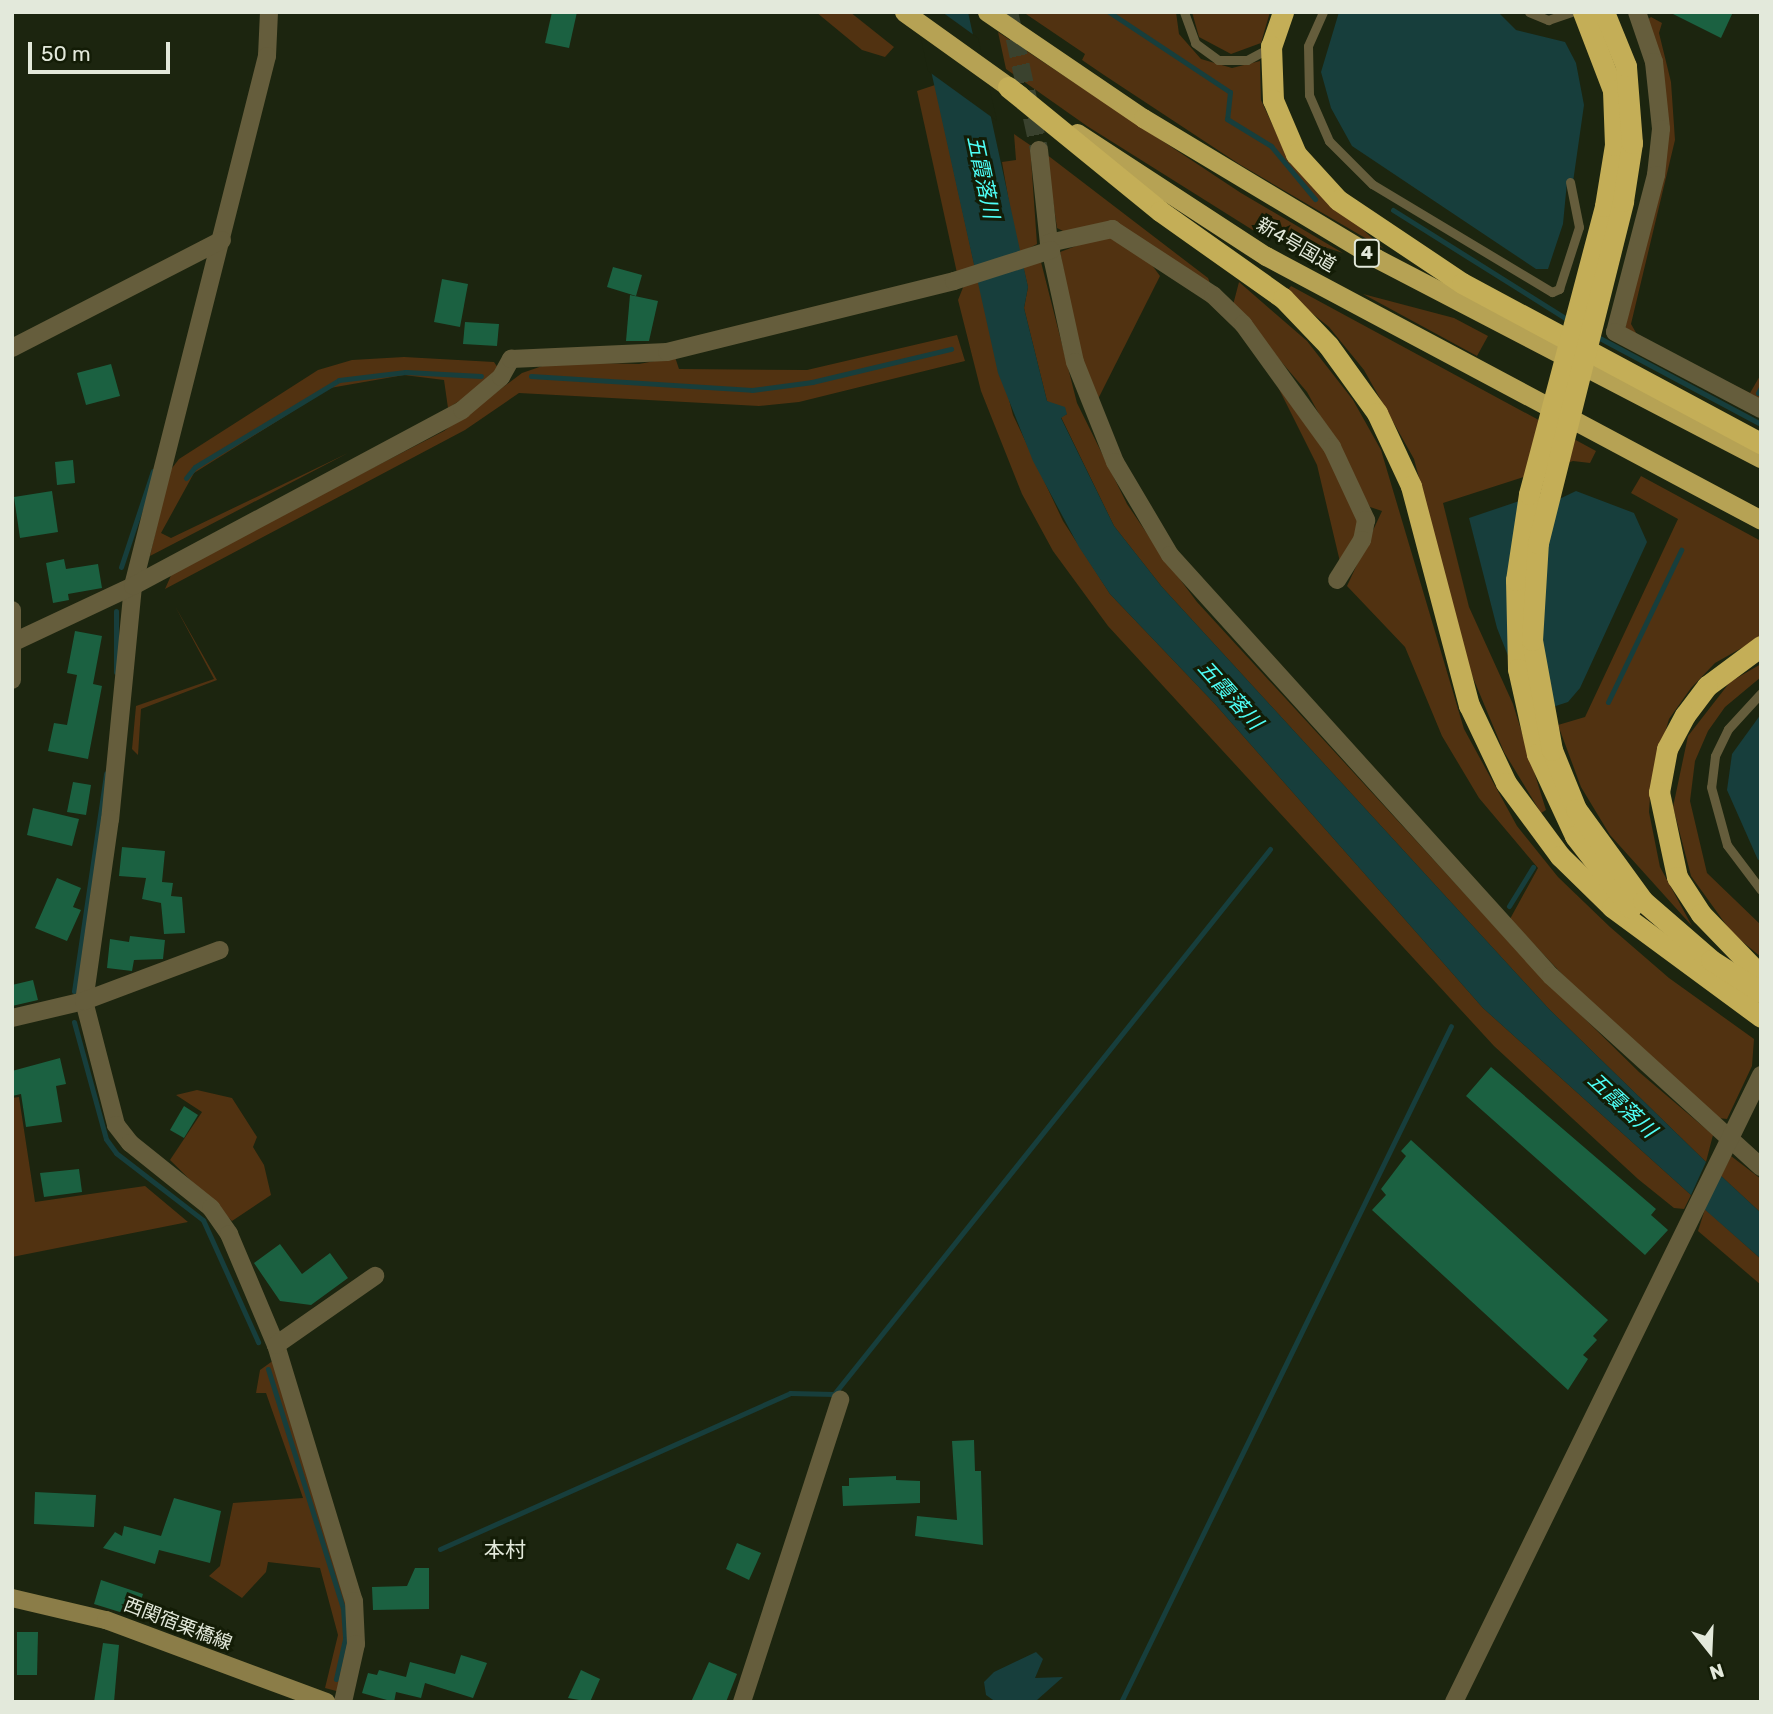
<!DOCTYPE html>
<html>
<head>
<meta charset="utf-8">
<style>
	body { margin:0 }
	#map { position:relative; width:1773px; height:1714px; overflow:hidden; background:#1c250f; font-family:Rubik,"Noto Sans JP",sans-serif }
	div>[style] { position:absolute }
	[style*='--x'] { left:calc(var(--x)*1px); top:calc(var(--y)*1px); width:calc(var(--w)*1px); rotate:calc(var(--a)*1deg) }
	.green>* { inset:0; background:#513211 }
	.water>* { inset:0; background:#173e3c }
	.pier>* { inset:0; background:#1c250f }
	.stream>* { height:5px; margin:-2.5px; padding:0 2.5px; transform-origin:2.5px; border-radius:2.5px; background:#173e3c }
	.building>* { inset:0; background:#1b6141 }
	.minor-tunnel>* { height:18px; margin-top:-9px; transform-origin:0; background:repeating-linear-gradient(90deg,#3a422e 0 18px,transparent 0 27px) }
	.service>* { height:9px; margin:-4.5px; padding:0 4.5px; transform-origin:4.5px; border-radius:4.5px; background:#655d3c }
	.minor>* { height:18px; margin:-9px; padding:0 9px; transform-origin:9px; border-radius:9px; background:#655d3c }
	.tertiary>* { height:18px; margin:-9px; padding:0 9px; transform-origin:9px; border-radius:9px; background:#655d3c }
	.secondary>* { height:18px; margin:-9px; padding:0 9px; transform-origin:9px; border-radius:9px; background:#8b7d48 }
	.trunk>* { height:19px; margin:-9.5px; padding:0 9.5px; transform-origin:9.5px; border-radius:9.5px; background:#b6a254 }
	.motorway>* { height:21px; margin:-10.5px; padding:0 10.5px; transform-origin:10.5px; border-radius:10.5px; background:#c4ae57 }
	.motorway-bridge>* { height:21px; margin:-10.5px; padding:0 10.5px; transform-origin:10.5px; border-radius:10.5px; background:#c4ae57 }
	span { translate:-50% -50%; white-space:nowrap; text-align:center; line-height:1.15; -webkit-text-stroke:6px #131c06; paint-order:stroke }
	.shield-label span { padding:2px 5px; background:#131c06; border:2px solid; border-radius:5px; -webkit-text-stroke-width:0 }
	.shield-label { font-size:18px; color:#e3e9db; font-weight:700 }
	.street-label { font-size:19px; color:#e3e9db }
	.water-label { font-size:21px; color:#4efef6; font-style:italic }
	.neighbourhood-label { font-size:21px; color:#e3e9db }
	.frame { position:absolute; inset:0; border:14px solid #e3e9db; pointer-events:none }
	.north { position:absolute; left:1675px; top:1616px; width:70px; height:70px; -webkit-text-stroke:5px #131c06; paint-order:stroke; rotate:162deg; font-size:19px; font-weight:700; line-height:28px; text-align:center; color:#e3e9db }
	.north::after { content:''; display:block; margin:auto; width:24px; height:32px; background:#e3e9db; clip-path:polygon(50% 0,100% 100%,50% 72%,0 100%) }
	.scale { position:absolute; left:28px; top:42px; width:142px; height:32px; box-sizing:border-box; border:4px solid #e3e9db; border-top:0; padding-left:9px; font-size:21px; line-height:24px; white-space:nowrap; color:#e3e9db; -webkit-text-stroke:5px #131c06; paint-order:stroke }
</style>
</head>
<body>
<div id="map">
	<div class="green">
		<div style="clip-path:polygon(816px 12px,850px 12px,894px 47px,885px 57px,862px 50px)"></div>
		<div style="clip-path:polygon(1023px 12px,1176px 12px,1179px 34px,1201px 59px,1232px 68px,1260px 61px,1261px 100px,1290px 163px,1384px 249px,1239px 164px,1104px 75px,1082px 60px,1085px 54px)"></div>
		<div style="clip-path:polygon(1192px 12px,1270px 12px,1261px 43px,1231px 54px,1199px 37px)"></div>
		<div style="clip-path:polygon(1651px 17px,1662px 23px,1659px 33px,1671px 82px,1675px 140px,1631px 324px,1639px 338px,1750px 393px,1761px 374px,1761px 402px,1629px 334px,1625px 329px,1665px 145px,1666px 100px,1646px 21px)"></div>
		<div style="clip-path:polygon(998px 32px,1241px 193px,1343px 253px,1318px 245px,1315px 250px,1270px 230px,1266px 237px,1259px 234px,1087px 126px,1006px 69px)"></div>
		<div style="clip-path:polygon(935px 85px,975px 268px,957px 273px,917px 91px)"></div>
		<div style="clip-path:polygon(1014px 134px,1030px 145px,1037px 244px,1018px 254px,1002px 162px,1016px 160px)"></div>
		<div style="clip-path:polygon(1046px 154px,1208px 278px,1210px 283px,1105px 222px,1065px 232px,1057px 228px)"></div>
		<div style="clip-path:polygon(1105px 235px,1149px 261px,1160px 276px,1096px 403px,1079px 350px,1060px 252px)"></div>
		<div style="clip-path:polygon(1041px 262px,1077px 403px,1127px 504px,1161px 554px,1197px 602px,1533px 968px,1639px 1072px,1713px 1135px,1706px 1162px,1549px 1009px,1162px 587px,1114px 526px,1061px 417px,1067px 414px,1047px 401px,1024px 308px,1028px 287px,1023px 266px)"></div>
		<div style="clip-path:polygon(978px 280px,1013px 415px,1063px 521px,1110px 594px,1215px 704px,1483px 1008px,1691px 1195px,1684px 1209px,1674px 1208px,1638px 1179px,1494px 1046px,1108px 626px,1053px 551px,1022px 494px,981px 391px,958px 300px,964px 285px)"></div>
		<div style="clip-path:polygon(1239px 282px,1307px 341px,1353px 400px,1381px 450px,1464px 729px,1517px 826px,1558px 877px,1610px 927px,1669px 978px,1754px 1039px,1752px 1066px,1727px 1119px,1718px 1118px,1595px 1009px,1510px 919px,1538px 868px,1479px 798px,1442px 736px,1405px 647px,1347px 586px,1382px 511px,1370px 507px,1307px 392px,1233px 305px)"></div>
		<div style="clip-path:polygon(1291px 286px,1596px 451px,1590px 463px,1573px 461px,1443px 503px,1469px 607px,1513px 704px,1546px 810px,1541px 813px,1504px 752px,1471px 673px,1414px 459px,1364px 370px,1329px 327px,1286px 292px)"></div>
		<div style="clip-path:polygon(1363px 294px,1454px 318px,1488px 336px,1477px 356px)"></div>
		<div style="clip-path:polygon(957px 335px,965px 361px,799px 402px,759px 406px,519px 393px,465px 430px,165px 589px,173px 571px,444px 431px,522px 373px,554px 362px,639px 364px,675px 357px,679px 369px,807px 370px)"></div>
		<div style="clip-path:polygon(404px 357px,494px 362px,498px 368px,485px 385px,448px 408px,444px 380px,404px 375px,330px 388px,194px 473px,161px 533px,171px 538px,348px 453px,150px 556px,169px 472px,179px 459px,318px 370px,352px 360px)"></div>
		<div style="clip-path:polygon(1276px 383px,1326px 448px,1358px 514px,1356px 536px,1341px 566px,1317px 465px)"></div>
		<div style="clip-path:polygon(1641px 476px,1761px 541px,1761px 637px,1715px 663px,1691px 688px,1669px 719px,1651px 781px,1649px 812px,1660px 867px,1692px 926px,1610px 835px,1581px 787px,1558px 725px,1585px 717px,1678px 519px,1631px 493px)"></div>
		<div style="clip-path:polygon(175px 606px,217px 680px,141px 709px,138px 755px,132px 749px,136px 706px,214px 679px)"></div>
		<div style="clip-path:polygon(1761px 664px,1761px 677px,1725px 707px,1708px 731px,1695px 761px,1690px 801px,1707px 873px,1761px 925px,1761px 957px,1732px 933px,1691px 876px,1673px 807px,1688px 736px,1730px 682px)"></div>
		<div style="clip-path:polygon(197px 1090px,232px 1098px,257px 1137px,253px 1147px,264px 1165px,271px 1195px,232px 1221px,170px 1160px,202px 1112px,176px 1095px)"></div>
		<div style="clip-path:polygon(19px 1097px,35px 1202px,145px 1186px,188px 1222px,12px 1257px,12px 1098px)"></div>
		<div style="clip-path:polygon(1731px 1156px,1761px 1179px,1761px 1213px,1721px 1176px)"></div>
		<div style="clip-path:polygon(1705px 1209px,1761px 1259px,1761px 1285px,1698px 1231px)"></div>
		<div style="clip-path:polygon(274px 1360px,344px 1585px,352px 1632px,340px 1692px,325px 1688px,338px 1635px,320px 1568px,268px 1562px,266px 1572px,242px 1598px,209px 1576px,220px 1566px,233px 1503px,303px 1498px,266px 1393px,256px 1393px,260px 1370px)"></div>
	</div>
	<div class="water">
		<div style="clip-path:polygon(918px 12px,968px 12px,1028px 287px,1024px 308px,1047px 401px,1065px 407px,1067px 414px,1061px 418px,1114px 526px,1162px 587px,1549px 1009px,1706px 1162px,1691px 1195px,1483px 1008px,1215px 704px,1110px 594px,1079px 547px,1033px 461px,998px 373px)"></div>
		<div style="clip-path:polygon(1339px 12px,1498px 12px,1516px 30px,1565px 42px,1576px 63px,1584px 105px,1573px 182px,1567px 182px,1563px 224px,1548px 269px,1536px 269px,1352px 146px,1331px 108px,1321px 72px)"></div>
		<div style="clip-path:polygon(1576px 491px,1634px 513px,1647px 542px,1580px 688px,1568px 702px,1531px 714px,1497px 628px,1469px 518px,1543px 493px,1553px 502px)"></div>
		<div style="clip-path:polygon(1761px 714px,1761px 859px,1758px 860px,1727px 790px,1732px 754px)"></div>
		<div style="clip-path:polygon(1718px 1173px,1761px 1213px,1761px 1259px,1702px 1207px)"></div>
		<div style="clip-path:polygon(1036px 1652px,1043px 1659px,1035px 1678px,1063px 1677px,1037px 1700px,996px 1702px,986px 1695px,984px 1682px,994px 1672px)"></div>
	</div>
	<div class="pier">
		<div style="clip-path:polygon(915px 12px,942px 12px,978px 38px,997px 121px,928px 71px)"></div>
	</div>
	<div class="stream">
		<div style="--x:1109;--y:12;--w:145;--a:33.5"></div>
		<div style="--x:1230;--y:92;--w:27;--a:96"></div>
		<div style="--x:1227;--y:119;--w:52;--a:31.5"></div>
		<div style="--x:1271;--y:146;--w:69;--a:50.3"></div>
		<div style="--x:1393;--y:210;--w:209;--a:32.1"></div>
		<div style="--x:1594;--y:335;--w:189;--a:28.1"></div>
		<div style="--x:531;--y:376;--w:221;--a:3.6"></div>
		<div style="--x:752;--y:390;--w:61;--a:-7.6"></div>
		<div style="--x:812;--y:382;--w:143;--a:-13.4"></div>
		<div style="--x:1758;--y:393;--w:7;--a:-63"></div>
		<div style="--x:186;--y:478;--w:14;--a:-51"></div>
		<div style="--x:195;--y:467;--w:168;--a:-31.1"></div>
		<div style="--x:339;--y:380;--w:67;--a:-6.8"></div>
		<div style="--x:406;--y:372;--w:75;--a:3.1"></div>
		<div style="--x:121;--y:567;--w:101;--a:-71.6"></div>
		<div style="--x:116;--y:611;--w:61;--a:90"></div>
		<div style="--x:1608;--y:702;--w:169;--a:-64.3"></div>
		<div style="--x:1509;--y:906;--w:46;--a:-58.4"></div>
		<div style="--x:74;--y:991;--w:220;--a:-81.6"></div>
		<div style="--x:74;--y:1022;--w:121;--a:74.7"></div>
		<div style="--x:106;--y:1139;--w:17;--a:54"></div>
		<div style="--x:116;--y:1153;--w:110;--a:37.6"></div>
		<div style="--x:203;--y:1220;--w:134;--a:65.7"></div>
		<div style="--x:268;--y:1369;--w:250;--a:72.6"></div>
		<div style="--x:343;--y:1608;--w:31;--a:86"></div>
		<div style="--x:345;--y:1639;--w:41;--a:102.7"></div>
		<div style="--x:440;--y:1549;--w:383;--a:-24"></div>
		<div style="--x:790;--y:1393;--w:44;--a:1.3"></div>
		<div style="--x:834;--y:1394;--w:698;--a:-51.34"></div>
		<div style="--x:1121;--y:1702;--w:752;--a:-63.98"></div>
	</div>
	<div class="building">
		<div style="clip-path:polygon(552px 12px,577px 12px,569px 48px,545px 43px)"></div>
		<div style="clip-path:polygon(1669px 12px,1733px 12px,1721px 38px)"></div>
		<div style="clip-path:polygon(613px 267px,642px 275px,636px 296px,607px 287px)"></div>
		<div style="clip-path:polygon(442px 279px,468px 284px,460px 327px,434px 322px)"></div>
		<div style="clip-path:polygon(630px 295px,658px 301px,649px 341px,626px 341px)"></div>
		<div style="clip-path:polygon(465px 322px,499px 324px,497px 346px,463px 344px)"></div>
		<div style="clip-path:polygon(111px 364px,120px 396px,86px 405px,77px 373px)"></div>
		<div style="clip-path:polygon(73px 460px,75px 483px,57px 485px,55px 462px)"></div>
		<div style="clip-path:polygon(52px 491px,58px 532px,20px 538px,14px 497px)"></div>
		<div style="clip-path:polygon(64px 559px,66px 569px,98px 564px,102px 588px,68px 594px,69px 600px,53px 603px,46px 563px)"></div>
		<div style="clip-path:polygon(75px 631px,102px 636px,93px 684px,102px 686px,88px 759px,48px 751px,54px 723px,67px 725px,77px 675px,67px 673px)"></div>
		<div style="clip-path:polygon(73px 782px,91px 785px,86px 815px,67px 812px)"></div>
		<div style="clip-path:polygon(33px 808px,79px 819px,72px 846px,27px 835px)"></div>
		<div style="clip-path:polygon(122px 847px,165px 851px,162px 882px,173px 883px,171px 896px,182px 897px,185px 933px,164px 934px,161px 903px,142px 899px,146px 878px,119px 876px)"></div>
		<div style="clip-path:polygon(57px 878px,81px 888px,73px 907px,81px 910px,67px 941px,35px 928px)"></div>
		<div style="clip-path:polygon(130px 936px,165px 940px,163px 959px,134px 960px,132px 971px,107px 968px,110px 939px,129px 942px)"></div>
		<div style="clip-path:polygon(33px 980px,38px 1000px,12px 1006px,12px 985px)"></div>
		<div style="clip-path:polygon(60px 1058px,66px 1084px,56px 1086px,62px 1122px,26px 1127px,21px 1094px,12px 1096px,12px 1071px)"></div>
		<div style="clip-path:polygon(1491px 1067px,1656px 1209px,1651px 1215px,1668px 1230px,1645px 1255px,1466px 1096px)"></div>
		<div style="clip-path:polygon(184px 1106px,198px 1115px,184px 1138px,170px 1130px)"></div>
		<div style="clip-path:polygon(1411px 1140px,1608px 1320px,1593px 1336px,1597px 1340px,1583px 1355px,1588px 1359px,1568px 1390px,1372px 1210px,1386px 1195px,1381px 1189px,1406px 1156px,1401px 1151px)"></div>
		<div style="clip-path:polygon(79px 1169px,82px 1192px,44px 1197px,40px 1173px)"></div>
		<div style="clip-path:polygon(280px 1244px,302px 1274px,330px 1253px,348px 1278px,311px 1305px,280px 1301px,254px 1263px)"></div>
		<div style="clip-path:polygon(974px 1440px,975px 1471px,981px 1471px,983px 1545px,915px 1536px,917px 1516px,957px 1520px,952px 1441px)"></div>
		<div style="clip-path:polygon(896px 1476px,896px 1480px,920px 1481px,920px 1503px,843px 1506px,842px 1486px,849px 1486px,849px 1478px)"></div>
		<div style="clip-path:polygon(35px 1492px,96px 1495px,94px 1527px,34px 1524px)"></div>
		<div style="clip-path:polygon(174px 1498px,221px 1511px,210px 1563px,159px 1550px,155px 1564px,103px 1548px,115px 1532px,122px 1536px,124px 1526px,161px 1536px)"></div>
		<div style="clip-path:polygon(737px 1543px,761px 1553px,749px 1580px,726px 1569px)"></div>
		<div style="clip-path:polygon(415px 1568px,429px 1568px,429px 1609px,373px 1610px,372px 1587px,407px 1586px)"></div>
		<div style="clip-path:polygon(101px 1580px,143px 1594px,136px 1617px,94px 1604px)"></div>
		<div style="clip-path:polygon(17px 1632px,38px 1632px,37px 1675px,17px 1675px)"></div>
		<div style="clip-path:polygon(103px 1643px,119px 1645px,114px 1702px,94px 1702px)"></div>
		<div style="clip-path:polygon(461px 1655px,487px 1663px,473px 1698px,425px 1683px,421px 1698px,396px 1692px,394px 1702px,362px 1693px,368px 1673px,377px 1675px,379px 1670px,406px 1677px,410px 1662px,455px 1674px)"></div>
		<div style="clip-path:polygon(709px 1662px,737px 1674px,726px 1702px,691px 1702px)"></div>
		<div style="clip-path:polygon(581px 1670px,600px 1679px,590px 1702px,568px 1698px)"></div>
	</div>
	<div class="minor-tunnel">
		<div style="--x:1009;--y:12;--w:141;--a:77.7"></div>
	</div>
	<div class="service">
		<div style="--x:1184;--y:12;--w:33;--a:70"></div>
		<div style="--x:1195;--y:43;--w:29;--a:36"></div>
		<div style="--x:1218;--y:60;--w:29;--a:0"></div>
		<div style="--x:1247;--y:60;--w:26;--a:-28"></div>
		<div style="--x:1323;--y:12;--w:37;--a:114"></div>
		<div style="--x:1308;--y:46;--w:49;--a:88.8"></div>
		<div style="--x:1309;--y:95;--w:50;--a:66.5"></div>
		<div style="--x:1329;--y:141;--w:61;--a:45"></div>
		<div style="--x:1372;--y:184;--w:210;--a:31"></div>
		<div style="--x:1552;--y:292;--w:8;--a:-23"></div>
		<div style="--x:1559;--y:289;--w:65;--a:-72.1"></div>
		<div style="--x:1579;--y:227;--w:46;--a:-101.3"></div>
		<div style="--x:1529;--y:12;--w:21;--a:23"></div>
		<div style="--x:1548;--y:20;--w:24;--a:-19"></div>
		<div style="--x:1761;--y:693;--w:49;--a:132.5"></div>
		<div style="--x:1728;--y:729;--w:30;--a:116"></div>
		<div style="--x:1715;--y:756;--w:31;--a:97"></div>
		<div style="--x:1711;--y:787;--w:60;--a:74.6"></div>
		<div style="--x:1727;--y:845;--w:56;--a:52.9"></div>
	</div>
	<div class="minor">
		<div style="--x:269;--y:12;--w:44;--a:92.6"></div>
		<div style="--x:267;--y:56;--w:547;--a:104.19"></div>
		<div style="--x:133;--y:586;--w:234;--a:95.6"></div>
		<div style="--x:110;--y:819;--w:184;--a:98.1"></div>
		<div style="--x:84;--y:1001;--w:128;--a:75.5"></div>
		<div style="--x:116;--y:1125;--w:23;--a:52"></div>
		<div style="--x:130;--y:1143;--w:104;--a:38.7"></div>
		<div style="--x:211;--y:1208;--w:32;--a:55"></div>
		<div style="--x:229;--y:1234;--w:121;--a:67.1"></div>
		<div style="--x:276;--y:1345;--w:268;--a:73.1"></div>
		<div style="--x:354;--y:1601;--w:43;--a:87.3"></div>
		<div style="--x:356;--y:1644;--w:59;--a:102.6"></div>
		<div style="--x:1637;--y:12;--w:53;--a:71.2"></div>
		<div style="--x:1654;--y:62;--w:67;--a:84"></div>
		<div style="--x:1661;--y:129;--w:46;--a:96.2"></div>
		<div style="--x:1656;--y:175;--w:162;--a:104.6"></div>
		<div style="--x:1615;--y:332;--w:165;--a:27.8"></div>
		<div style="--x:1039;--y:150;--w:94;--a:83.9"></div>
		<div style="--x:1049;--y:243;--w:122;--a:77.7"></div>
		<div style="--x:1075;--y:362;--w:108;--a:68.2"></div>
		<div style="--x:1115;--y:462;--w:108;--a:59.4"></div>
		<div style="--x:1170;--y:555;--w:568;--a:47.86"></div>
		<div style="--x:1551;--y:976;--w:284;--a:42.3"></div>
		<div style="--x:1049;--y:243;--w:65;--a:-12.5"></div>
		<div style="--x:1112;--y:229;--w:121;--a:33.2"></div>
		<div style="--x:1213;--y:295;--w:42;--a:44"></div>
		<div style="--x:1243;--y:324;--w:152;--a:54.1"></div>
		<div style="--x:1332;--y:447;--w:81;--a:65"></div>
		<div style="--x:1366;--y:520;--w:20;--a:101"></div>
		<div style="--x:1362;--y:540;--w:47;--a:122"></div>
		<div style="--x:12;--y:348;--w:236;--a:-27.2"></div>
		<div style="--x:16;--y:641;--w:129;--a:-25.2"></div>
		<div style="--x:133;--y:586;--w:373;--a:-28.1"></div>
		<div style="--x:462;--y:410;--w:51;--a:-40.2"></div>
		<div style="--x:501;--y:377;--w:21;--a:-61"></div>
		<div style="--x:511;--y:359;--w:156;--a:-2.6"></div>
		<div style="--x:667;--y:352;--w:296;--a:-13.9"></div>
		<div style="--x:954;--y:281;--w:102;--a:-17.7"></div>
		<div style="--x:12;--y:1018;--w:74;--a:-13.3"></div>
		<div style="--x:84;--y:1001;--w:145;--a:-20.6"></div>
		<div style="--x:276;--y:1345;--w:121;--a:-34.9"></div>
		<div style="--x:742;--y:1702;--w:318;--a:-72"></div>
		<div style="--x:1454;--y:1702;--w:698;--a:-63.91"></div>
	</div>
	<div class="tertiary">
		<div style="--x:12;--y:610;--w:70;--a:90"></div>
	</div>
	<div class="secondary">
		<div style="--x:12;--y:1598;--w:97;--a:13.2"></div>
		<div style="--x:106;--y:1620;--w:235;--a:20.4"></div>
	</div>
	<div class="trunk">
		<div style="--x:904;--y:12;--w:143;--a:35.6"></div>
		<div style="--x:987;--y:12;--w:189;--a:34.2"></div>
		<div style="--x:1143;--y:118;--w:272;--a:31"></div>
		<div style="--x:1376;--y:258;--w:434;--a:27.5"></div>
		<div style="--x:1077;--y:133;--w:225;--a:33.1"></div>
		<div style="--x:1266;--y:256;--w:561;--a:28.07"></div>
	</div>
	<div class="motorway">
		<div style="--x:1283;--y:12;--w:36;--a:109"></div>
		<div style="--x:1271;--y:46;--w:54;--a:87.9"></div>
		<div style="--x:1273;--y:100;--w:59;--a:66.9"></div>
		<div style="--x:1296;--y:154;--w:62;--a:47.6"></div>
		<div style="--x:1338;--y:200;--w:149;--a:33.8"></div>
		<div style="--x:1462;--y:283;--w:339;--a:28.2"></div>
		<div style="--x:1583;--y:12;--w:84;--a:69"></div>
		<div style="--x:1008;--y:87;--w:196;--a:39.2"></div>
		<div style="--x:1160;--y:211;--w:151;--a:35.3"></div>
		<div style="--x:1283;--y:298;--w:65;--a:46.2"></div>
		<div style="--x:1328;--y:345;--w:84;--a:54.2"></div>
		<div style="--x:1377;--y:413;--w:81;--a:65"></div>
		<div style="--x:1411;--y:486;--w:227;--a:75.2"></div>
		<div style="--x:1469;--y:705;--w:86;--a:64.6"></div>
		<div style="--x:1506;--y:783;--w:91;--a:53.5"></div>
		<div style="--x:1560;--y:856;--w:73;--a:44.4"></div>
		<div style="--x:1612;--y:907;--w:185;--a:36.4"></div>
		<div style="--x:1516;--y:580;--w:89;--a:88.7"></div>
		<div style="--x:1518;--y:669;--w:87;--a:77.4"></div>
		<div style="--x:1537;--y:754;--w:90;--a:65.1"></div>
		<div style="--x:1575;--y:836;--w:91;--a:52.1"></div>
		<div style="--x:1761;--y:646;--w:67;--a:143.5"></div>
		<div style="--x:1707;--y:686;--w:36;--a:127"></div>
		<div style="--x:1685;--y:715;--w:38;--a:118"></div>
		<div style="--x:1667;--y:749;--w:44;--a:100.5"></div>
		<div style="--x:1659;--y:792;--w:87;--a:78"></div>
		<div style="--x:1677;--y:877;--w:44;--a:57"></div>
		<div style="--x:1701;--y:914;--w:86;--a:45.9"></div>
		<div style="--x:1552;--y:750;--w:64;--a:67.9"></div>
		<div style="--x:1576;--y:809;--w:114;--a:53.9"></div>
		<div style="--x:1643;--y:901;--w:90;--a:40.9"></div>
		<div style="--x:1711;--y:960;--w:59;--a:32.6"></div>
	</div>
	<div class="motorway-bridge">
		<div style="--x:1516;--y:580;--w:87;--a:-81.4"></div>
		<div style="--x:1529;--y:494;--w:298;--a:-75.2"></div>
		<div style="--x:1605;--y:206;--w:62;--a:-80.7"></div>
		<div style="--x:1615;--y:145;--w:55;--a:-92.1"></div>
		<div style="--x:1552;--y:750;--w:112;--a:-100.3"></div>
		<div style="--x:1532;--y:640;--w:97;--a:-86.5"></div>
		<div style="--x:1538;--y:543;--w:352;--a:-76"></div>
		<div style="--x:1623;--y:201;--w:59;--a:-81.2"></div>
		<div style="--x:1632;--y:143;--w:77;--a:-94.5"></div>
		<div style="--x:1626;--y:66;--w:58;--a:-112.2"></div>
	</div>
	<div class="shield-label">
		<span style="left:1367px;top:253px">4</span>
	</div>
	<div class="street-label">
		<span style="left:1296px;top:245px;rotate:30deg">新4号国道</span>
		<span style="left:178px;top:1624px;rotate:21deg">西関宿栗橋線</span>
	</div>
	<div class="water-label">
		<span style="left:983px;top:177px;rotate:78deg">五霞落川</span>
		<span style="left:1230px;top:695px;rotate:48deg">五霞落川</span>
		<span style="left:1622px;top:1105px;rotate:43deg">五霞落川</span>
	</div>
	<div class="neighbourhood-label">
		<span style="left:505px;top:1550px">本村</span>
	</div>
	<div class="frame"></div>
	<div class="north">N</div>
	<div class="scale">50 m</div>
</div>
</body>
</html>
